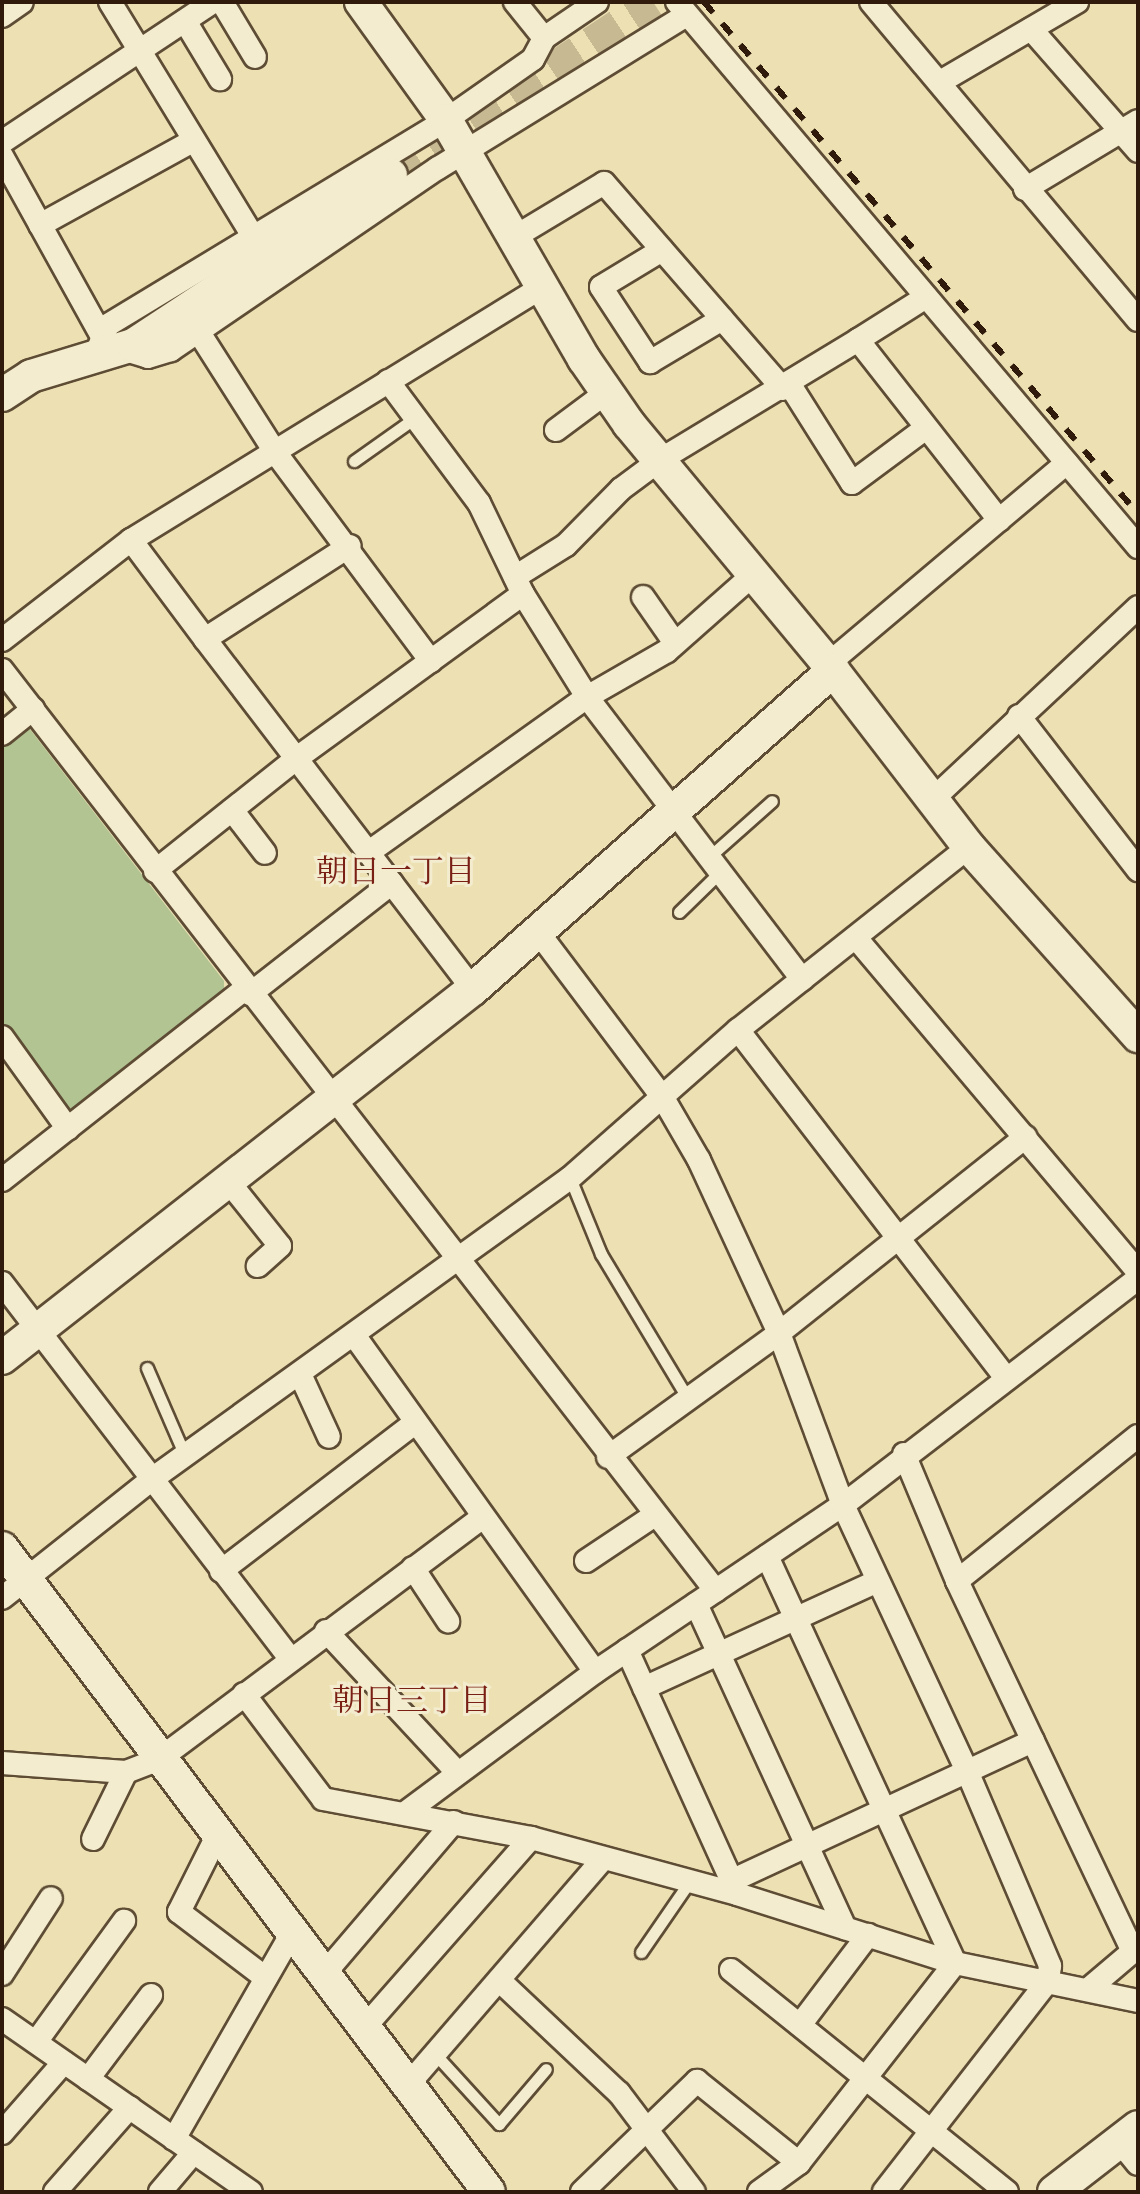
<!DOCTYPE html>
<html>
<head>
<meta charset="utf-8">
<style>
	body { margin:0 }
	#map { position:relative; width:1140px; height:2194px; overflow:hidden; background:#ede1b4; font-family:"EB Garamond","Noto Serif JP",serif }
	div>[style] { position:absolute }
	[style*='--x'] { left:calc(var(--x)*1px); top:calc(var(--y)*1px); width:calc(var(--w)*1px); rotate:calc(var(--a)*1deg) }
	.green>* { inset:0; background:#b2c492 }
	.secondary-tunnel>* { height:32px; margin-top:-16px; transform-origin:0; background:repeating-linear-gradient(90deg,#c7b992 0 32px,transparent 0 48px) }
	.roads { filter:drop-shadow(2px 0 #5e4c35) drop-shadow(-2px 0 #5e4c35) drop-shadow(0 2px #5e4c35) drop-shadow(0 -2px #5e4c35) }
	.lane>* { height:11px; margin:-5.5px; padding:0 5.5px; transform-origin:5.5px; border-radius:5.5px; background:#f3ecce }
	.street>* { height:22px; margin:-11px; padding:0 11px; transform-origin:11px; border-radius:11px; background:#f3ecce }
	.secondary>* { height:32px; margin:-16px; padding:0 16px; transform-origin:16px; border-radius:16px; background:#f3ecce }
	.rail>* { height:6px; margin-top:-3px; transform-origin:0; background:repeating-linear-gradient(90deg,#2f1a0b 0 14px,transparent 0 28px) }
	span { translate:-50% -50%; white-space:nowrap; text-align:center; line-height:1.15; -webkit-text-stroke:6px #f3ecce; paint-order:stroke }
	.neighbourhood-label { font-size:32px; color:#7a1f14 }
	.frame { position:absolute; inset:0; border:4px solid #2f1a0b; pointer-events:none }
</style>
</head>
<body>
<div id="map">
	<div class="green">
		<div style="clip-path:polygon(29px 728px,224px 981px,224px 995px,78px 1110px,68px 1109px,2px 1021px,2px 745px)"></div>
	</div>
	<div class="secondary-tunnel">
		<div style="--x:391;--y:175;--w:314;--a:-33.4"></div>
	</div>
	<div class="roads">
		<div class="lane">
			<div style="--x:354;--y:461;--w:75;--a:-35.2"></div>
			<div style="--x:709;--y:857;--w:84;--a:-41.6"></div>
			<div style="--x:679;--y:912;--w:57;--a:-44.3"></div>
			<div style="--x:570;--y:1178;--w:82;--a:67.8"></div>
			<div style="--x:601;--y:1254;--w:169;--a:59"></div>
			<div style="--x:147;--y:1368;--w:96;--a:66.6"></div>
			<div style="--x:641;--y:1952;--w:86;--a:-55.4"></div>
			<div style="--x:435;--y:2054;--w:95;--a:47.6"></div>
			<div style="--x:499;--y:2124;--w:72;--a:-49.5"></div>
		</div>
		<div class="street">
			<div style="--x:110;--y:2;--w:279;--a:58.6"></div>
			<div style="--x:222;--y:2;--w:64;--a:59"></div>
			<div style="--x:515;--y:2;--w:46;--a:51.1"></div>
			<div style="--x:677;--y:2;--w:714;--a:49.77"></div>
			<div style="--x:871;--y:2;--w:415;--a:50"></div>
			<div style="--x:2;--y:16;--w:24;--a:-35"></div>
			<div style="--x:185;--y:21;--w:68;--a:58.9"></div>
			<div style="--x:1031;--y:29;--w:162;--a:48.7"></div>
			<div style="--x:940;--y:82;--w:159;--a:-30.3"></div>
			<div style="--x:2;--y:142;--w:253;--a:-33.6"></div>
			<div style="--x:2;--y:156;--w:208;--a:61"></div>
			<div style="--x:1025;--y:189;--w:132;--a:-31"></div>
			<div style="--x:40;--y:225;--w:175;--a:-28.8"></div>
			<div style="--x:513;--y:238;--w:106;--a:-31.1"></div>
			<div style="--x:604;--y:183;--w:273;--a:49"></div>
			<div style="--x:662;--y:250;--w:71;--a:148.8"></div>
			<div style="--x:601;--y:287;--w:90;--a:56.8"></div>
			<div style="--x:650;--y:362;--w:84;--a:-30.8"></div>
			<div style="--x:926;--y:297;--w:80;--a:147.7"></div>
			<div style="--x:858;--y:340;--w:229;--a:51.9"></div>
			<div style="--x:198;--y:331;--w:143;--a:57.5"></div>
			<div style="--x:275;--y:452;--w:261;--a:53.3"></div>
			<div style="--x:119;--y:348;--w:30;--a:17"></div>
			<div style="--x:148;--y:357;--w:24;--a:-17"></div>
			<div style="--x:171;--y:350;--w:323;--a:-34.3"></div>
			<div style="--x:438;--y:168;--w:292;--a:-31.6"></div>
			<div style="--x:96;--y:354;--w:31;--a:-68"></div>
			<div style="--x:108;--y:325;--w:395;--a:-31.2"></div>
			<div style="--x:446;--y:120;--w:106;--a:-35"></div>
			<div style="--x:533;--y:59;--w:24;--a:-62"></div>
			<div style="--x:544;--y:38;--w:64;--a:-34.2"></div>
			<div style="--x:388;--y:381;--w:152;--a:53.3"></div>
			<div style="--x:479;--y:503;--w:101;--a:64.2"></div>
			<div style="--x:523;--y:594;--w:121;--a:58.1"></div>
			<div style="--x:587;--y:697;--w:355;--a:52.7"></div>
			<div style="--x:790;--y:385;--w:116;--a:57.7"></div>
			<div style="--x:852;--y:483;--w:92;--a:-36.6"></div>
			<div style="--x:556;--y:430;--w:64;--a:-36.7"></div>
			<div style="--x:131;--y:540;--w:124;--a:53.2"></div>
			<div style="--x:205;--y:639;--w:172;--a:-32.7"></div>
			<div style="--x:515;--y:577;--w:60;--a:-32.1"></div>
			<div style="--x:566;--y:545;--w:78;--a:-45.5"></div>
			<div style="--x:621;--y:489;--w:49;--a:-36.6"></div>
			<div style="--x:660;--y:460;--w:232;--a:-31.2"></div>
			<div style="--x:643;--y:597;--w:56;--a:55.2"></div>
			<div style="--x:205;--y:639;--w:441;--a:52.6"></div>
			<div style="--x:2;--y:640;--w:163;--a:-37.8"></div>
			<div style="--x:131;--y:540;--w:483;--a:-31.6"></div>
			<div style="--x:828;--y:664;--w:312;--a:-40.1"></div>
			<div style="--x:2;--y:670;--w:1165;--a:52.22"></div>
			<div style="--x:1019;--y:716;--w:195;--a:52.3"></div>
			<div style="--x:2;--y:734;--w:40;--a:-39"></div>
			<div style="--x:933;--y:799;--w:281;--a:-43.1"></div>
			<div style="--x:232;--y:810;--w:54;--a:52.5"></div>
			<div style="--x:369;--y:852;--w:267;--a:-35.4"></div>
			<div style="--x:587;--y:697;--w:92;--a:-29.9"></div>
			<div style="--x:667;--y:651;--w:116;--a:-41.5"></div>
			<div style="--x:155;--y:871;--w:181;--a:-38.5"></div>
			<div style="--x:297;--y:758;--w:279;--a:-36"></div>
			<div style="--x:538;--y:932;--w:208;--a:53"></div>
			<div style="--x:663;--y:1098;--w:72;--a:59.9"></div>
			<div style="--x:699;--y:1160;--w:191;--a:65.2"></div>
			<div style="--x:779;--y:1333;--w:184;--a:69.6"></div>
			<div style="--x:843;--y:1505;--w:293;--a:65"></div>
			<div style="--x:967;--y:1771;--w:212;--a:66.9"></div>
			<div style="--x:1050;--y:1966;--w:15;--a:98"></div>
			<div style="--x:1048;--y:1981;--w:267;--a:127.9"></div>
			<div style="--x:856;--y:938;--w:437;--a:49.8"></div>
			<div style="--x:250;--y:994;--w:180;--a:-38"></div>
			<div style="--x:738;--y:1030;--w:439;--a:52.4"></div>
			<div style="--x:2;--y:1037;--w:113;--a:54.3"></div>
			<div style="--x:2;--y:1180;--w:310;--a:-38.2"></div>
			<div style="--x:228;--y:1181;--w:83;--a:51.3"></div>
			<div style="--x:280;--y:1246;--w:30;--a:138"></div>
			<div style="--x:2;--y:1283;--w:474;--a:52.5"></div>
			<div style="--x:354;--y:1335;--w:414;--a:54.4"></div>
			<div style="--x:300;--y:1374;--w:69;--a:65.3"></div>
			<div style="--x:904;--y:1454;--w:138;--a:67.3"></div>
			<div style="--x:957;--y:1581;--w:411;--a:64.6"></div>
			<div style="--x:608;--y:1457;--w:211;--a:-35.9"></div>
			<div style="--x:779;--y:1333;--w:315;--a:-38.5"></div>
			<div style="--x:586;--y:1561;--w:83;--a:-33.7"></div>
			<div style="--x:413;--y:1568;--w:64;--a:56.6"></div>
			<div style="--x:221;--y:1571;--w:245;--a:-37.4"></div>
			<div style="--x:957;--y:1581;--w:232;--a:-38.7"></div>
			<div style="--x:2;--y:1598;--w:191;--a:-38.4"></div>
			<div style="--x:152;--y:1479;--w:515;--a:-35.76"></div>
			<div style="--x:570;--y:1178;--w:224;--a:-41.4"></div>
			<div style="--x:738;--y:1030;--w:295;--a:-38.4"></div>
			<div style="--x:696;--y:1604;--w:357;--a:65.3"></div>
			<div style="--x:326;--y:1631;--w:192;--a:47.1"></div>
			<div style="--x:627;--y:1650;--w:267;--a:65.6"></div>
			<div style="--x:644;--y:1688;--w:257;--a:-24.6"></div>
			<div style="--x:244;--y:1694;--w:131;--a:53"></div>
			<div style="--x:323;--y:1799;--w:212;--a:10.6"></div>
			<div style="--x:531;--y:1838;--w:213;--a:15.2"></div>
			<div style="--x:737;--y:1894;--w:229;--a:17.6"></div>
			<div style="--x:955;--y:1963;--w:187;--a:11.7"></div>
			<div style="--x:2;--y:1763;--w:124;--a:4.2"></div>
			<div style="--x:126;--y:1772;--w:34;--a:-21"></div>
			<div style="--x:158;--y:1760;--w:404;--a:-36.8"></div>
			<div style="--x:405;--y:1813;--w:237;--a:-36.6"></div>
			<div style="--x:595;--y:1672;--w:299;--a:-34"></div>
			<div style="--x:843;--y:1505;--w:372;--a:-37.5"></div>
			<div style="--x:217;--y:1836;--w:85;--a:116.6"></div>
			<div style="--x:179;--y:1912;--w:109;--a:37.2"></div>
			<div style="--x:93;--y:1839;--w:75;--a:-63.8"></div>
			<div style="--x:731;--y:1881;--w:333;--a:-24.9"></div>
			<div style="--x:731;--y:1970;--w:354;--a:38.8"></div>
			<div style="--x:2;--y:1974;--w:90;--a:-57.2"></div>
			<div style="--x:324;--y:1974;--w:200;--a:-49.5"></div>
			<div style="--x:499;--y:1980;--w:165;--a:43.3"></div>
			<div style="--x:619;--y:2093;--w:124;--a:52.9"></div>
			<div style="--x:1091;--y:1987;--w:62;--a:-40.4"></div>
			<div style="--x:2;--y:2019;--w:303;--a:34.8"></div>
			<div style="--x:800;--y:2025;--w:113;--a:-52.9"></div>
			<div style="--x:364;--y:2028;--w:253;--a:-48.7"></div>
			<div style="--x:36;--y:2042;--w:150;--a:-54"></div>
			<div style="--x:88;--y:2079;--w:105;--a:-53.1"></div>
			<div style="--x:407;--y:2086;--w:300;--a:-49.2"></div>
			<div style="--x:2;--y:2133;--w:94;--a:-48.9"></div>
			<div style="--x:174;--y:2139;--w:237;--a:-60.2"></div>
			<div style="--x:1120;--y:2142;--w:28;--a:51"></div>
			<div style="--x:55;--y:2192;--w:113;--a:-48.6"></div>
			<div style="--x:160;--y:2192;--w:52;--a:-49.6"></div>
			<div style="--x:582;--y:2192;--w:160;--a:-44"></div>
			<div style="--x:697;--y:2081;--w:131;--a:38.8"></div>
			<div style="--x:799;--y:2163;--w:254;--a:-52"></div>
			<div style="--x:955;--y:1963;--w:448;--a:-114.8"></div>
			<div style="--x:759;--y:2192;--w:49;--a:-35.9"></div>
		</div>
		<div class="secondary">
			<div style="--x:361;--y:2;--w:145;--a:54.2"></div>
			<div style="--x:446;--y:120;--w:276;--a:60"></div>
			<div style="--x:584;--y:359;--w:79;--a:55.3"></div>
			<div style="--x:629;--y:424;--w:312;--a:50.3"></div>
			<div style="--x:828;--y:664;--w:231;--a:52.4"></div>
			<div style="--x:969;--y:847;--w:254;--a:48.2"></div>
			<div style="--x:2;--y:395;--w:35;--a:-33"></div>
			<div style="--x:31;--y:376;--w:107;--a:-16.9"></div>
			<div style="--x:133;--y:345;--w:309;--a:-33.4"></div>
			<div style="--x:2;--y:1358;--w:598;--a:-38.08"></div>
			<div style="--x:473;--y:989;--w:481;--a:-41.5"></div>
			<div style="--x:2;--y:1548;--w:807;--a:52.9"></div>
			<div style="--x:1054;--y:2192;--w:106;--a:-37.7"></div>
		</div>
	</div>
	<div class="rail">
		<div style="--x:704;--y:2;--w:671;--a:49.71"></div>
	</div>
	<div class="neighbourhood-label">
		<span style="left:396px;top:871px">朝日一丁目</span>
		<span style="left:412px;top:1700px">朝日三丁目</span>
	</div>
	<div class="frame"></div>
</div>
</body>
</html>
